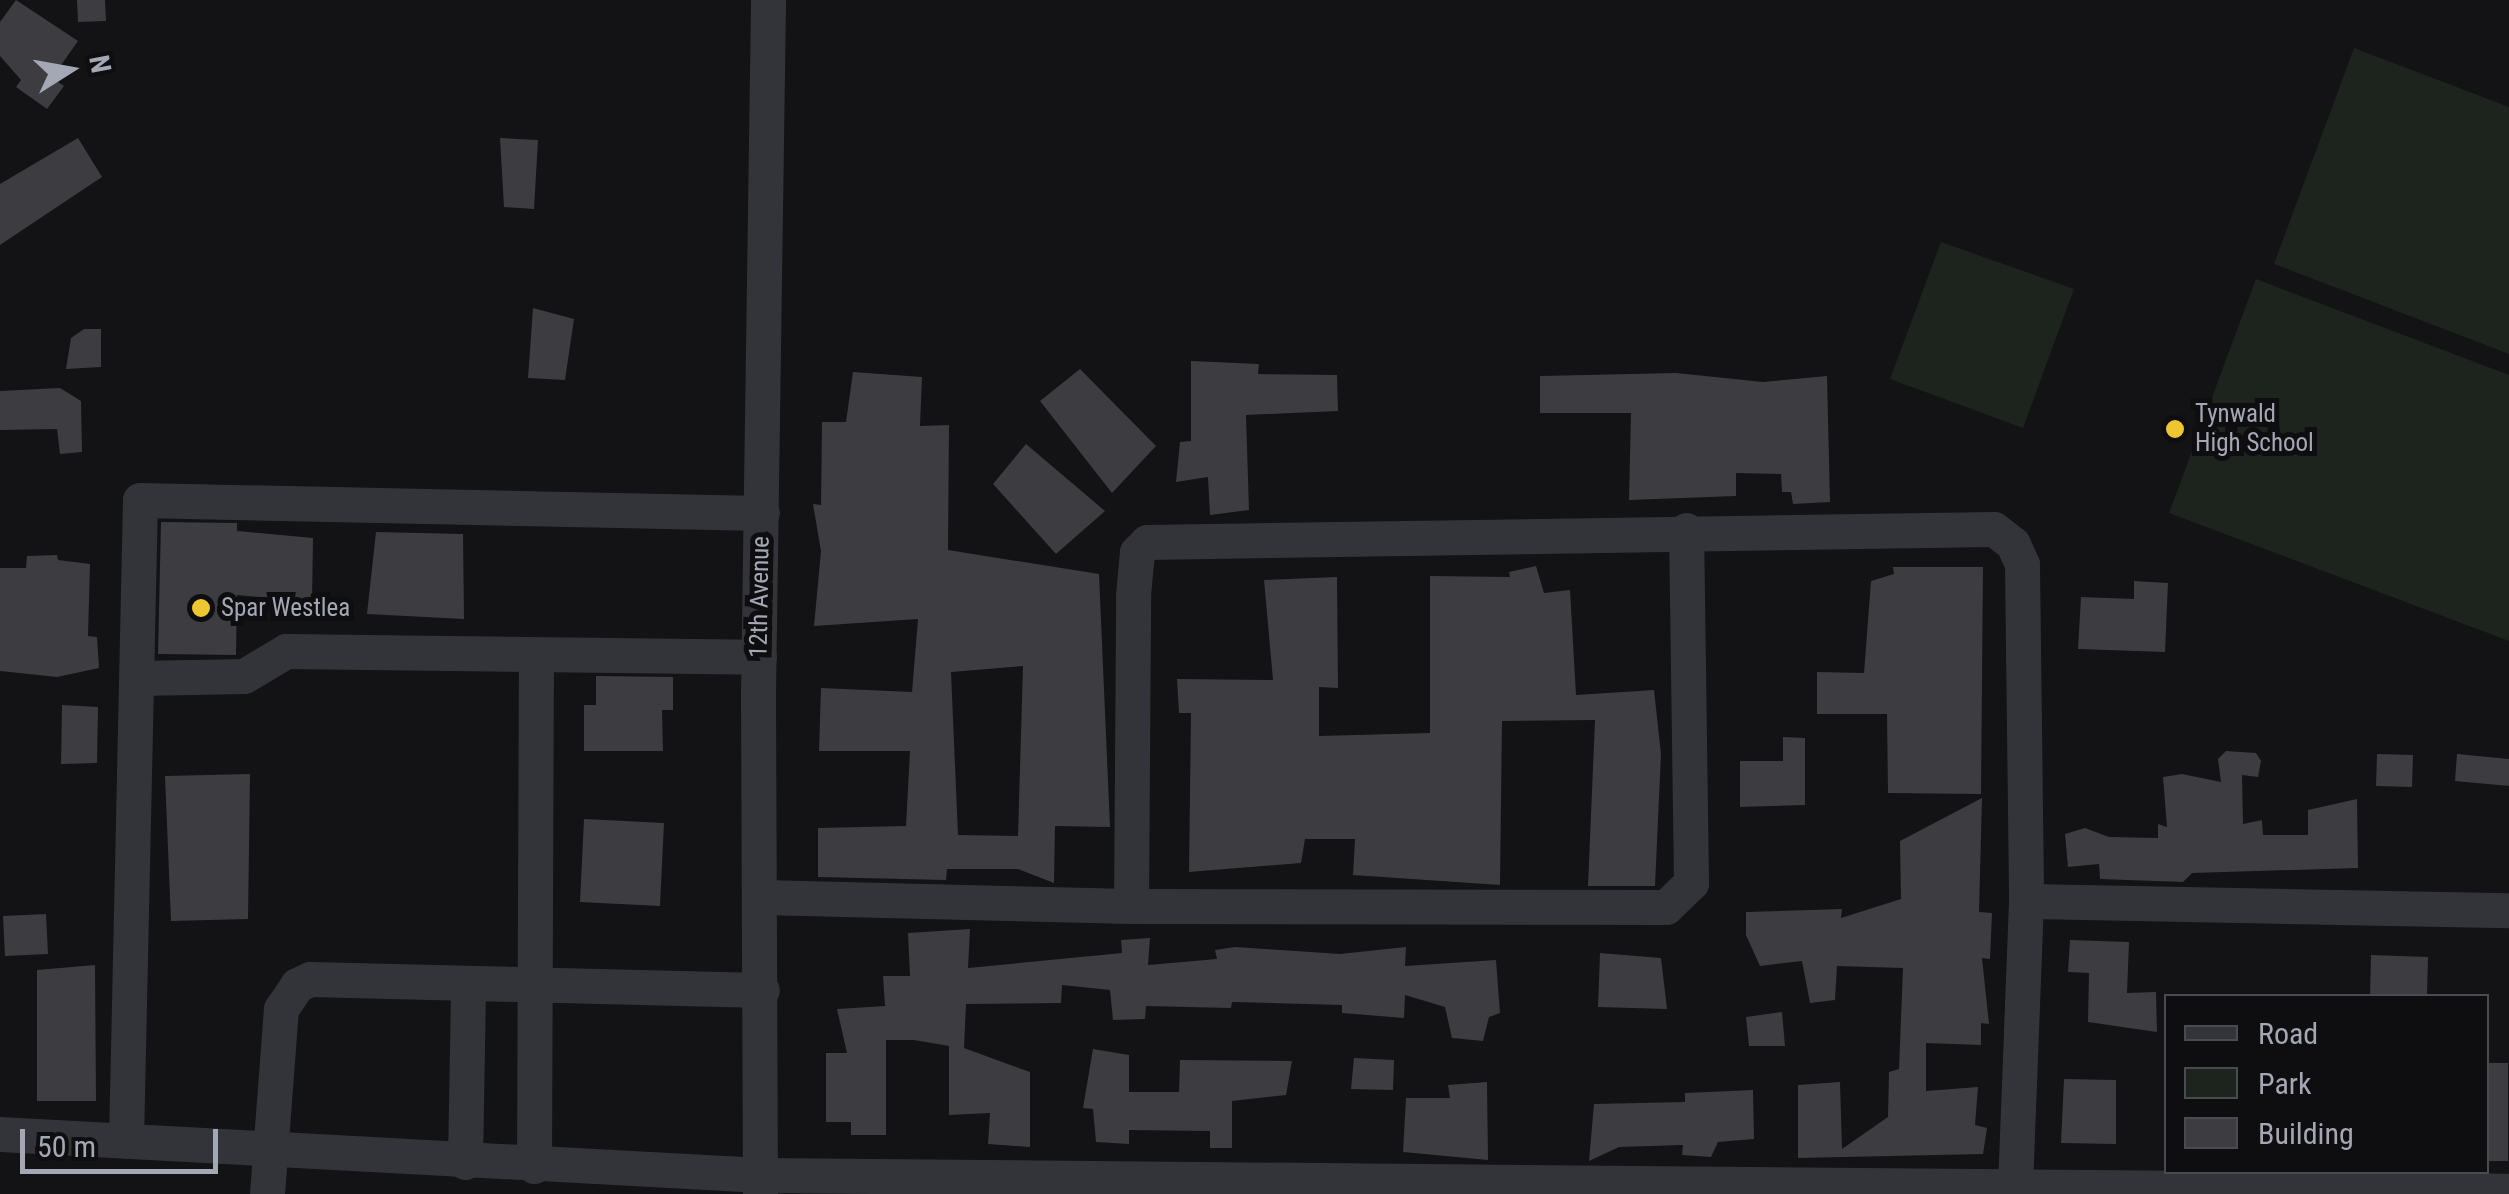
<!DOCTYPE html>
<html>
<head>
<meta charset="utf-8">
<style>
	body { margin:0 }
	#map { position:relative; width:2509px; height:1194px; overflow:hidden; background:#131214; font-family:"Roboto Condensed",sans-serif }
	div>[style] { position:absolute }
	[style*='--x'] { left:calc(var(--x)*1px); top:calc(var(--y)*1px); width:calc(var(--w)*1px); rotate:calc(var(--a)*1deg) }
	.green>* { inset:0; background:#1d241e }
	.building>* { inset:0; background:#3d3c41 }
	.minor>* { height:35px; margin:-17.5px; padding:0 17.5px; transform-origin:17.5px; border-radius:17.5px; background:#333439 }
	.dots>* { width:28px; height:28px; translate:-50% -50%; box-sizing:border-box; border:5px solid #0e0d0f; border-radius:50% }
	span { translate:-50% -50%; white-space:nowrap; text-align:center; line-height:1.15; -webkit-text-stroke:10px #0e0d0f; paint-order:stroke }
	.poi-label { font-size:25px; color:#a4a7b4 }
	.left { translate:0 -50%; text-align:left }
	.street-label { font-size:25px; color:#a4a7b4 }
	.legend { position:absolute; left:2164px; top:994px; width:325px; height:180px; box-sizing:border-box; background:#0e0d0f; border:2px solid #4a4b51; margin:0; padding:12px 18px; list-style:none; font-size:30px; color:#a4a7b4 }
	.legend li { display:flex; align-items:center; gap:20px; height:50px }
	.legend b { width:50px; border:2px solid #4a4b51 }
	.north { position:absolute; left:20px; top:20px; width:100px; height:100px; -webkit-text-stroke:8px #0e0d0f; paint-order:stroke; rotate:79deg; font-size:28px; font-weight:700; line-height:40px; text-align:center; color:#a4a7b4 }
	.north::after { content:''; display:block; margin:auto; width:35px; height:45px; background:#a4a7b4; clip-path:polygon(50% 0,100% 100%,50% 72%,0 100%) }
	.scale { position:absolute; left:20px; top:1129px; width:198px; height:45px; box-sizing:border-box; border:5px solid #a4a7b4; border-top:0; padding-left:12px; font-size:30px; line-height:35px; white-space:nowrap; color:#a4a7b4; -webkit-text-stroke:8px #0e0d0f; paint-order:stroke }
</style>
</head>
<body>
<div id="map">
	<div class="green">
		<div style="clip-path:polygon(2354px 48px,2509px 107px,2509px 354px,2274px 264px)"></div>
		<div style="clip-path:polygon(1941px 242px,2074px 289px,2023px 428px,1890px 379px)"></div>
		<div style="clip-path:polygon(2256px 279px,2509px 375px,2509px 641px,2169px 513px)"></div>
	</div>
	<div class="building">
		<div style="clip-path:polygon(16px 0,78px 41px,52px 78px,64px 86px,47px 109px,16px 87px,21px 80px,0 56px,0 22px)"></div>
		<div style="clip-path:polygon(77px 0,105px 0,106px 21px,78px 22px)"></div>
		<div style="clip-path:polygon(78px 138px,102px 177px,0 245px,0 184px)"></div>
		<div style="clip-path:polygon(500px 138px,538px 140px,534px 209px,504px 207px)"></div>
		<div style="clip-path:polygon(533px 308px,574px 319px,565px 380px,528px 378px)"></div>
		<div style="clip-path:polygon(84px 329px,101px 329px,101px 367px,66px 369px,71px 338px)"></div>
		<div style="clip-path:polygon(1191px 361px,1259px 364px,1258px 374px,1337px 375px,1338px 411px,1246px 415px,1249px 510px,1210px 515px,1208px 477px,1176px 482px,1180px 442px,1191px 441px)"></div>
		<div style="clip-path:polygon(1080px 369px,1156px 446px,1112px 493px,1040px 401px)"></div>
		<div style="clip-path:polygon(evenodd,853px 372px,922px 377px,920px 426px,949px 425px,948px 550px,1099px 574px,1110px 827px,1055px 826px,1054px 883px,1018px 869px,947px 869px,946px 880px,818px 877px,818px 828px,906px 826px,910px 751px,819px 751px,821px 688px,912px 692px,918px 619px,814px 626px,821px 551px,813px 504px,821px 505px,822px 422px,846px 422px,853px 372px,1023px 666px,1018px 836px,958px 835px,951px 672px,1023px 666px)"></div>
		<div style="clip-path:polygon(1676px 373px,1763px 382px,1827px 376px,1830px 502px,1793px 504px,1791px 492px,1782px 492px,1781px 474px,1736px 473px,1736px 496px,1629px 500px,1631px 413px,1540px 413px,1540px 376px)"></div>
		<div style="clip-path:polygon(60px 388px,81px 401px,82px 452px,60px 454px,57px 429px,0 430px,0 391px)"></div>
		<div style="clip-path:polygon(1026px 444px,1105px 511px,1056px 554px,993px 484px)"></div>
		<div style="clip-path:polygon(161px 522px,237px 523px,237px 531px,313px 538px,312px 602px,237px 595px,236px 655px,158px 654px)"></div>
		<div style="clip-path:polygon(376px 532px,463px 534px,464px 619px,367px 614px)"></div>
		<div style="clip-path:polygon(57px 555px,58px 560px,90px 564px,88px 636px,97px 637px,99px 668px,57px 677px,0 671px,0 568px,26px 568px,27px 556px)"></div>
		<div style="clip-path:polygon(1536px 566px,1544px 593px,1570px 590px,1576px 695px,1654px 690px,1661px 754px,1655px 886px,1588px 886px,1595px 720px,1502px 721px,1500px 885px,1353px 875px,1355px 839px,1305px 839px,1301px 863px,1189px 872px,1191px 713px,1179px 713px,1177px 679px,1273px 680px,1264px 580px,1337px 577px,1338px 688px,1319px 687px,1319px 736px,1430px 733px,1430px 576px,1510px 577px,1509px 572px)"></div>
		<div style="clip-path:polygon(1893px 567px,1983px 567px,1981px 794px,1888px 793px,1887px 714px,1817px 714px,1817px 672px,1864px 673px,1871px 581px,1894px 574px)"></div>
		<div style="clip-path:polygon(2134px 581px,2168px 583px,2165px 652px,2078px 649px,2081px 597px,2134px 599px)"></div>
		<div style="clip-path:polygon(596px 676px,673px 677px,673px 710px,662px 710px,663px 751px,584px 751px,584px 705px,596px 705px)"></div>
		<div style="clip-path:polygon(62px 705px,98px 707px,97px 763px,61px 764px)"></div>
		<div style="clip-path:polygon(1783px 737px,1805px 738px,1805px 805px,1740px 807px,1740px 761px,1783px 761px)"></div>
		<div style="clip-path:polygon(2226px 751px,2256px 753px,2261px 761px,2258px 777px,2242px 775px,2243px 824px,2262px 820px,2263px 835px,2308px 835px,2308px 810px,2357px 799px,2358px 868px,2192px 873px,2183px 882px,2100px 879px,2099px 864px,2068px 867px,2065px 834px,2085px 828px,2109px 837px,2158px 838px,2158px 824px,2167px 827px,2163px 777px,2182px 774px,2221px 782px,2218px 759px)"></div>
		<div style="clip-path:polygon(2377px 754px,2413px 755px,2412px 787px,2376px 786px)"></div>
		<div style="clip-path:polygon(2457px 754px,2509px 759px,2509px 786px,2455px 781px)"></div>
		<div style="clip-path:polygon(250px 774px,248px 919px,171px 921px,165px 776px)"></div>
		<div style="clip-path:polygon(1982px 798px,1979px 912px,1992px 913px,1990px 959px,1982px 958px,1989px 1024px,1981px 1023px,1981px 1045px,1926px 1043px,1926px 1091px,1978px 1087px,1975px 1125px,1987px 1128px,1983px 1154px,1798px 1158px,1798px 1085px,1840px 1082px,1842px 1149px,1888px 1117px,1889px 1072px,1899px 1069px,1903px 968px,1837px 966px,1835px 1000px,1810px 1003px,1802px 961px,1760px 966px,1746px 935px,1746px 912px,1842px 909px,1841px 918px,1901px 899px,1900px 841px)"></div>
		<div style="clip-path:polygon(584px 819px,664px 823px,660px 906px,580px 902px)"></div>
		<div style="clip-path:polygon(46px 914px,48px 954px,5px 956px,3px 916px)"></div>
		<div style="clip-path:polygon(970px 929px,968px 968px,1122px 953px,1121px 940px,1150px 938px,1148px 965px,1217px 959px,1215px 950px,1235px 947px,1340px 954px,1406px 947px,1405px 966px,1496px 960px,1500px 1013px,1489px 1017px,1483px 1041px,1452px 1038px,1445px 1007px,1405px 995px,1404px 1018px,1342px 1013px,1342px 1005px,1232px 1002px,1231px 1008px,1146px 1006px,1145px 1019px,1113px 1020px,1110px 990px,1062px 985px,1061px 1003px,966px 1004px,964px 1048px,1030px 1072px,1030px 1147px,988px 1144px,990px 1113px,949px 1115px,949px 1046px,914px 1040px,886px 1040px,886px 1135px,851px 1135px,851px 1122px,826px 1122px,826px 1053px,847px 1053px,837px 1009px,885px 1006px,883px 976px,910px 976px,908px 933px)"></div>
		<div style="clip-path:polygon(2070px 940px,2129px 942px,2127px 993px,2156px 992px,2157px 1032px,2088px 1022px,2089px 973px,2068px 972px)"></div>
		<div style="clip-path:polygon(1600px 953px,1661px 958px,1667px 1009px,1598px 1007px)"></div>
		<div style="clip-path:polygon(2371px 955px,2428px 957px,2427px 996px,2370px 996px)"></div>
		<div style="clip-path:polygon(95px 965px,96px 1101px,37px 1101px,37px 970px)"></div>
		<div style="clip-path:polygon(1782px 1012px,1785px 1046px,1749px 1046px,1746px 1017px)"></div>
		<div style="clip-path:polygon(1093px 1049px,1129px 1055px,1129px 1092px,1179px 1092px,1180px 1060px,1292px 1061px,1286px 1095px,1232px 1101px,1232px 1148px,1210px 1148px,1210px 1131px,1129px 1130px,1129px 1144px,1096px 1142px,1093px 1109px,1083px 1108px)"></div>
		<div style="clip-path:polygon(1354px 1058px,1394px 1060px,1393px 1090px,1351px 1089px)"></div>
		<div style="clip-path:polygon(2486px 1063px,2508px 1063px,2508px 1161px,2486px 1161px)"></div>
		<div style="clip-path:polygon(2064px 1079px,2116px 1080px,2116px 1144px,2061px 1143px)"></div>
		<div style="clip-path:polygon(1487px 1082px,1488px 1160px,1403px 1152px,1406px 1098px,1450px 1098px,1448px 1085px)"></div>
		<div style="clip-path:polygon(1753px 1090px,1754px 1139px,1718px 1142px,1711px 1157px,1682px 1155px,1683px 1145px,1619px 1147px,1589px 1161px,1594px 1104px,1685px 1102px,1685px 1093px)"></div>
	</div>
	<div class="minor">
		<div style="--x:139;--y:678;--w:105;--a:-1.1"></div>
		<div style="--x:244;--y:676;--w:49;--a:-30.8"></div>
		<div style="--x:286;--y:651;--w:473;--a:0.7"></div>
		<div style="--x:761;--y:897;--w:370;--a:1.4"></div>
		<div style="--x:1131;--y:906;--w:535;--a:0.11"></div>
		<div style="--x:1666;--y:907;--w:35;--a:-44"></div>
		<div style="--x:1691;--y:883;--w:353;--a:-90.8"></div>
		<div style="--x:2026;--y:901;--w:483;--a:1.1"></div>
		<div style="--x:1131;--y:906;--w:311;--a:-89.6"></div>
		<div style="--x:1133;--y:595;--w:43;--a:-84.7"></div>
		<div style="--x:1137;--y:552;--w:14;--a:-45"></div>
		<div style="--x:1147;--y:542;--w:847;--a:-0.88"></div>
		<div style="--x:1994;--y:529;--w:24;--a:38"></div>
		<div style="--x:2013;--y:544;--w:22;--a:66"></div>
		<div style="--x:2022;--y:564;--w:337;--a:89.3"></div>
		<div style="--x:2026;--y:901;--w:293;--a:92.2"></div>
		<div style="--x:0;--y:1134;--w:762;--a:3.08"></div>
		<div style="--x:761;--y:1175;--w:1748;--a:0.52"></div>
		<div style="--x:126;--y:1141;--w:641;--a:-88.75"></div>
		<div style="--x:140;--y:500;--w:622;--a:1.2"></div>
		<div style="--x:465;--y:1162;--w:179;--a:-89"></div>
		<div style="--x:534;--y:1166;--w:511;--a:-89.78"></div>
		<div style="--x:267;--y:1194;--w:186;--a:-85.7"></div>
		<div style="--x:281;--y:1009;--w:29;--a:-56"></div>
		<div style="--x:297;--y:985;--w:14;--a:-25"></div>
		<div style="--x:310;--y:979;--w:452;--a:1.4"></div>
		<div style="--x:760;--y:1194;--w:500;--a:-90.23"></div>
		<div style="--x:758;--y:694;--w:694;--a:-89.17"></div>
	</div>
	<div class="dots">
		<div style="left:2175px;top:429px;background:#eec730"></div>
		<div style="left:201px;top:608px;background:#eec730"></div>
	</div>
	<div class="poi-label">
		<span class="left" style="left:2195px;top:429px">Tynwald<br>High School</span>
		<span class="left" style="left:221px;top:608px">Spar Westlea</span>
	</div>
	<div class="street-label">
		<span style="left:760px;top:597px;rotate:-89deg">12th Avenue</span>
	</div>
	<ul class="legend">
	<li><b style="height:12px;background:#333439"></b>Road</li>
	<li><b style="height:28px;background:#1d241e"></b>Park</li>
	<li><b style="height:28px;background:#3d3c41"></b>Building</li>
	</ul>
	<div class="north">N</div>
	<div class="scale">50 m</div>
</div>
</body>
</html>
